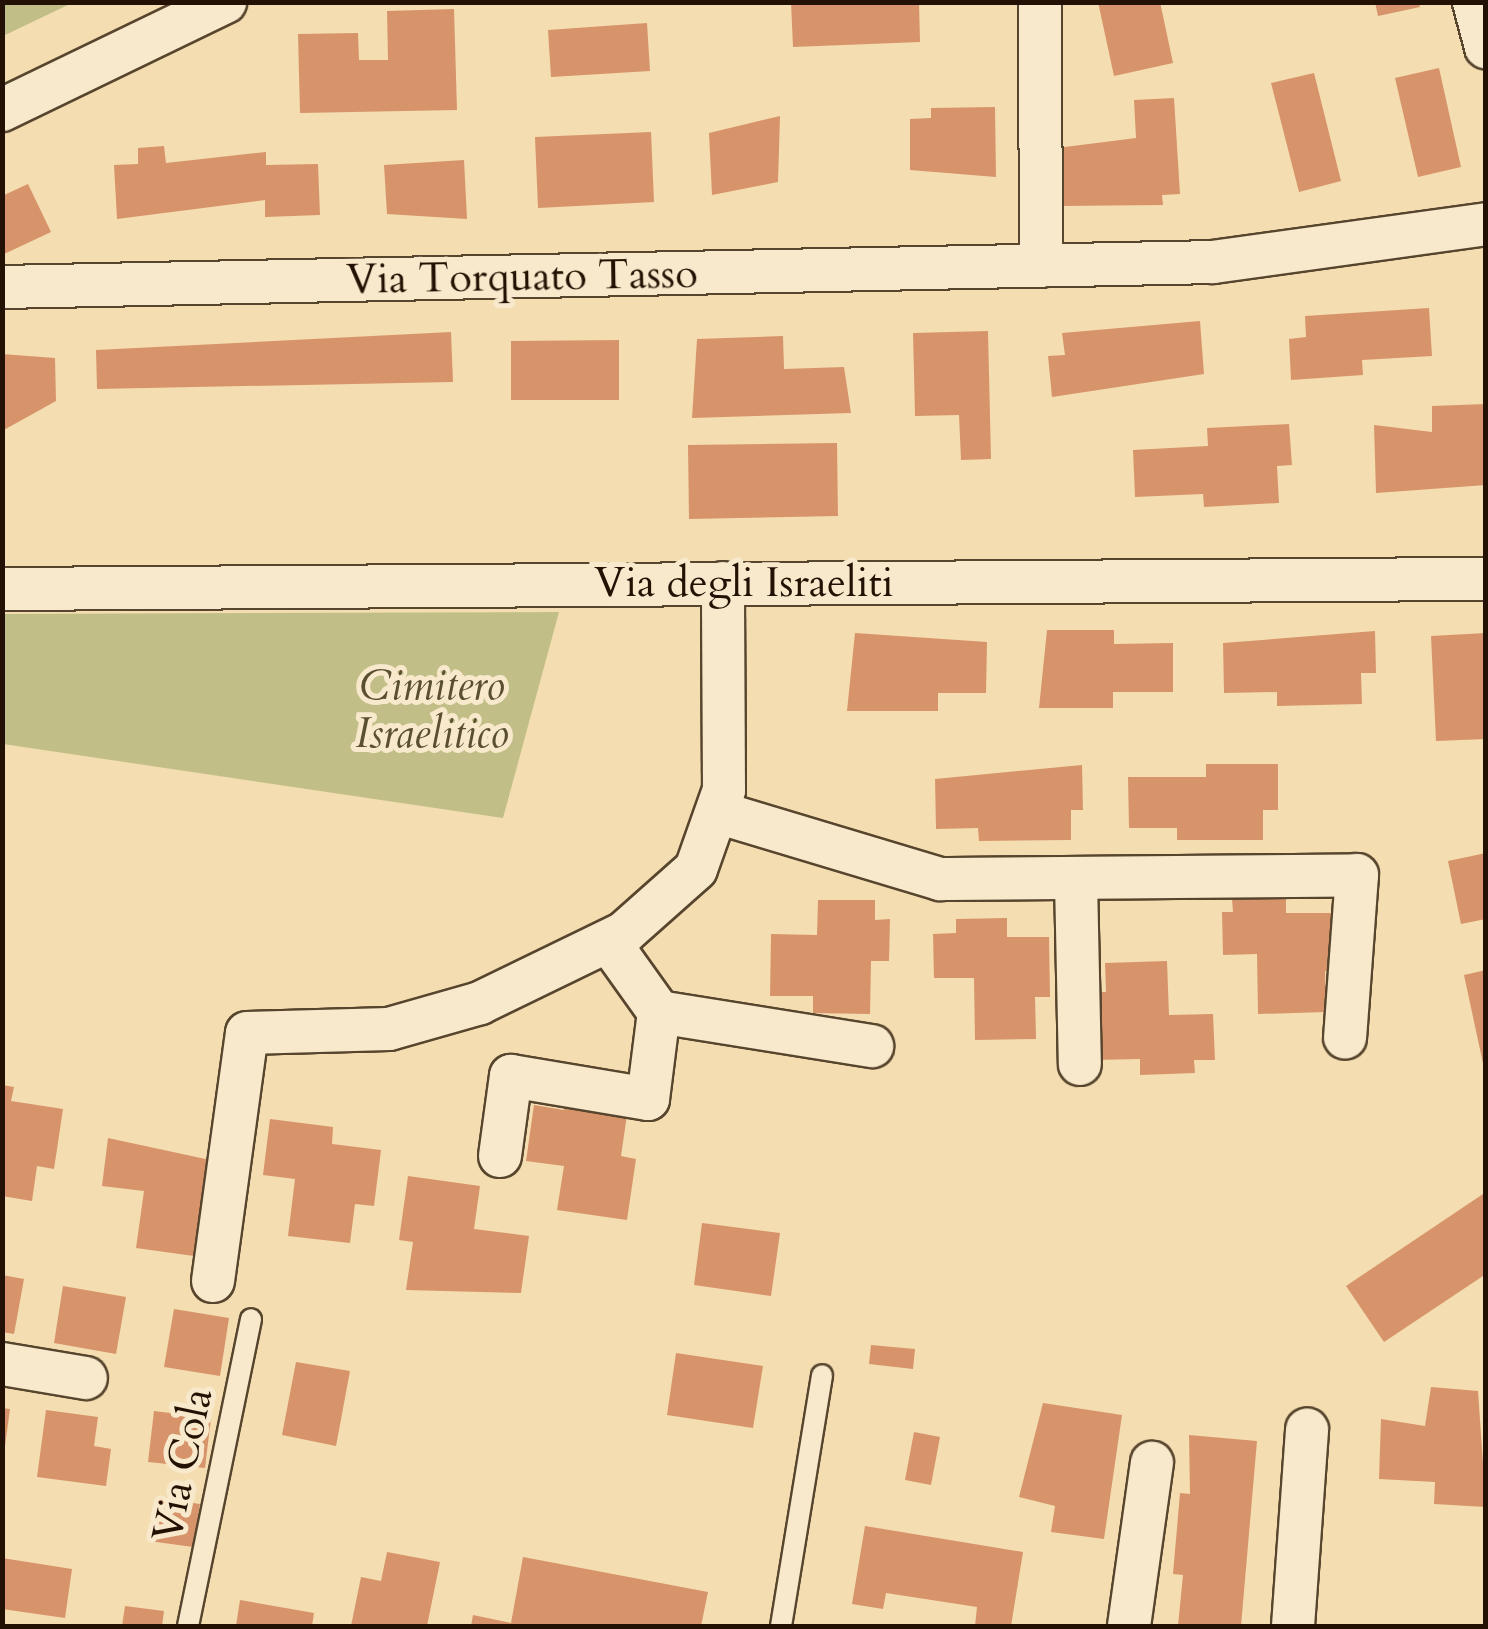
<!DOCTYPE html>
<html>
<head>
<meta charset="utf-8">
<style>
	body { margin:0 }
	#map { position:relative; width:1488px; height:1629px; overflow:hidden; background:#f4ddb0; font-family:Cardo,serif }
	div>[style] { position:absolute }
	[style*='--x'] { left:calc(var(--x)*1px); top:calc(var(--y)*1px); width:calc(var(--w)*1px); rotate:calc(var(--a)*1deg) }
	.green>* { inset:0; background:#c1bf87 }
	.building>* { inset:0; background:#d7946a }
	.roads { filter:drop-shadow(2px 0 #57452e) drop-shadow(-2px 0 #57452e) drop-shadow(0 2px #57452e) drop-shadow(0 -2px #57452e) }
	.lane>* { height:20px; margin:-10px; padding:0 10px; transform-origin:10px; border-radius:10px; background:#f8e9cc }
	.street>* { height:42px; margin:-21px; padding:0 21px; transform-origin:21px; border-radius:21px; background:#f8e9cc }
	span { translate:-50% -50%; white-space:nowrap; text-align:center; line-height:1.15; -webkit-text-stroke:10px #f8e9cc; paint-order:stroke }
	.street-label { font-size:42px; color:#231203 }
	.park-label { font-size:42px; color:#5a4f31; font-style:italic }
	.frame { position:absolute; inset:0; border:5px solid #231203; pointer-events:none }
</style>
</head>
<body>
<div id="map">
	<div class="green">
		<div style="clip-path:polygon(3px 2px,72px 2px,72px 3px,3px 36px)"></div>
		<div style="clip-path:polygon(559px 612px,503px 818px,3px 744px,5px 614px)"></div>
	</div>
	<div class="building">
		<div style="clip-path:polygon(791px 2px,919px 2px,920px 42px,793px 47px)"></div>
		<div style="clip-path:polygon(1098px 2px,1160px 2px,1173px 63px,1114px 76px)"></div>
		<div style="clip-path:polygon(1375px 2px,1419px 2px,1420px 7px,1378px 16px)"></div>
		<div style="clip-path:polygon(454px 9px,457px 110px,300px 113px,298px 34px,358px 33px,359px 60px,388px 60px,387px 11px)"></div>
		<div style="clip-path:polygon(647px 23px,650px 71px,551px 77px,548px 30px)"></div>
		<div style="clip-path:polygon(1439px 68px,1461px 167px,1418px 177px,1395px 78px)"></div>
		<div style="clip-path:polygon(1314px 73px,1341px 181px,1299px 192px,1271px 83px)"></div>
		<div style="clip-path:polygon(1174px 98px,1180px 194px,1162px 195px,1163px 205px,1061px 206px,1057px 148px,1136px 138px,1134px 100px)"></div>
		<div style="clip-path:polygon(995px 107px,996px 177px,910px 170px,910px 119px,931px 118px,931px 108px)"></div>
		<div style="clip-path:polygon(780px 116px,778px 182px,712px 195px,709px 133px)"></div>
		<div style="clip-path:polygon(651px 132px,654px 202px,538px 208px,535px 137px)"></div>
		<div style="clip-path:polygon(164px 146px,166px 163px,266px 152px,266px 165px,318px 164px,320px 215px,265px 217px,265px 200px,117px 219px,114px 165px,138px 164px,138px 148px)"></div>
		<div style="clip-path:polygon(464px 160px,467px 219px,387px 214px,384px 165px)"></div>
		<div style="clip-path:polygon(28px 184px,51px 232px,2px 255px,2px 196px)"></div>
		<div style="clip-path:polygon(1429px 308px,1432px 356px,1362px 360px,1363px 375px,1291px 380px,1289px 339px,1306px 337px,1305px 316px)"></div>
		<div style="clip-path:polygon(1200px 321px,1204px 374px,1052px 397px,1048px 356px,1065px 355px,1062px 333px)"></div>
		<div style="clip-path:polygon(988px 331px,991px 459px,961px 460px,959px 415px,915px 416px,913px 333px)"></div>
		<div style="clip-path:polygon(451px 332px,453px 382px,97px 389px,96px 350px)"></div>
		<div style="clip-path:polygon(783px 336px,784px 369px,844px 367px,851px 413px,692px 418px,697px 339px)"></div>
		<div style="clip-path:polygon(619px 340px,619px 400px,511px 400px,511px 341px)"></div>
		<div style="clip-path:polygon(2px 354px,55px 358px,56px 401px,2px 431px)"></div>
		<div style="clip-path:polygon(1486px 404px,1486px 485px,1376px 493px,1374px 425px,1432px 432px,1432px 406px)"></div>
		<div style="clip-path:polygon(1289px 424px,1292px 465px,1277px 466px,1279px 503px,1204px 507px,1203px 494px,1135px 497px,1133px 450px,1208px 446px,1207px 428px)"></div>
		<div style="clip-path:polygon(837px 443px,838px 516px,689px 519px,688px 445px)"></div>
		<div style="clip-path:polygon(1047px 630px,1114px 630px,1114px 644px,1173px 643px,1173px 692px,1113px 692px,1113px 708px,1039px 708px)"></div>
		<div style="clip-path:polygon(1375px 631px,1376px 673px,1361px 673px,1362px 704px,1277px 706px,1277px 692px,1224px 693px,1223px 643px)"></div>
		<div style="clip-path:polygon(855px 633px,987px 642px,986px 693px,938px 693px,938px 711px,847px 711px)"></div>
		<div style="clip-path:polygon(1486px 633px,1486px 739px,1436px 741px,1431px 636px)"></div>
		<div style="clip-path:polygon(1206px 764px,1278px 764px,1278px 810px,1263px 810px,1263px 840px,1177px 840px,1177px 828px,1129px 828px,1128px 777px,1206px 777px)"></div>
		<div style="clip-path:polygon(1082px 765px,1083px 810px,1071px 810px,1071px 840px,979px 841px,978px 828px,936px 829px,935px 779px)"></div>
		<div style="clip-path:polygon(1486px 853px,1486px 919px,1461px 924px,1448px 861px)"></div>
		<div style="clip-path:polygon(1286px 898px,1286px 913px,1342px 913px,1343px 970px,1325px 971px,1326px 1012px,1258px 1014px,1257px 954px,1223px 955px,1222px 912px,1233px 912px,1232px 899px)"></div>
		<div style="clip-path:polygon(818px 900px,875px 900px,875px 920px,890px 919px,889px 961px,871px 961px,870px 1014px,813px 1013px,813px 996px,770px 996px,771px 934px,817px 935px)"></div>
		<div style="clip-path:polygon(1007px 918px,1007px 937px,1049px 937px,1050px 997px,1035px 997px,1036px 1039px,975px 1040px,974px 978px,934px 978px,933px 934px,956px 933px,956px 919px)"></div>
		<div style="clip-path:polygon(1167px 961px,1169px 1015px,1213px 1014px,1215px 1060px,1194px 1060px,1195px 1073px,1140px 1075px,1140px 1059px,1093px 1060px,1090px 992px,1106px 992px,1105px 963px)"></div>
		<div style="clip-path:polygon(1486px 970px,1486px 1067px,1484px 1068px,1464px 975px)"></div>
		<div style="clip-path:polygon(2px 1085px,14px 1087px,11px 1101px,63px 1109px,54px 1169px,37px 1166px,32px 1201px,2px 1196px)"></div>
		<div style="clip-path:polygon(566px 1099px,628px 1108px,621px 1156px,636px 1159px,627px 1220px,557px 1210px,564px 1166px,526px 1161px,534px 1105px,564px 1110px)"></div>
		<div style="clip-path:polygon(270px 1119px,333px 1127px,332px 1144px,381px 1150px,374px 1206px,355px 1204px,350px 1243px,288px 1236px,295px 1179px,263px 1175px)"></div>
		<div style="clip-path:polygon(108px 1138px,224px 1163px,201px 1257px,136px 1248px,144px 1191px,102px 1186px)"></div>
		<div style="clip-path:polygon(408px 1176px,480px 1186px,474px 1229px,529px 1236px,521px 1293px,406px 1290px,413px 1242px,399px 1240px)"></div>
		<div style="clip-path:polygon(1486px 1192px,1486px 1274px,1384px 1342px,1346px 1286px)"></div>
		<div style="clip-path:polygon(702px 1223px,780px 1233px,771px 1296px,694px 1285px)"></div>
		<div style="clip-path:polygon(2px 1275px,24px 1279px,14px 1334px,2px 1332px)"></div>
		<div style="clip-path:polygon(63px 1286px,126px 1297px,116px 1354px,54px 1343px)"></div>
		<div style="clip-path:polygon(174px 1309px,229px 1318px,220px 1376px,164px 1367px)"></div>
		<div style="clip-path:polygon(871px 1345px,915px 1349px,913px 1369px,869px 1364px)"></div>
		<div style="clip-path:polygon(676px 1353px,763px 1366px,753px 1428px,667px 1415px)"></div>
		<div style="clip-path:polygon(296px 1362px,350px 1371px,336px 1446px,282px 1435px)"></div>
		<div style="clip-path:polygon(1431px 1387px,1478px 1391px,1486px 1507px,1434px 1504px,1435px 1482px,1379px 1479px,1381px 1419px,1425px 1426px)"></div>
		<div style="clip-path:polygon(1043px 1403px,1122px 1415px,1104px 1539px,1051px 1532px,1055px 1506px,1019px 1497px)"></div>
		<div style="clip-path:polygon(2px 1408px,10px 1409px,5px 1446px,2px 1446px)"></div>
		<div style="clip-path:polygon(46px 1410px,98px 1417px,94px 1446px,111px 1449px,106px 1486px,37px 1477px)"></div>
		<div style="clip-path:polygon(154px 1411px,211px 1418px,205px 1468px,148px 1462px)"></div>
		<div style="clip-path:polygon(914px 1432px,940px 1437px,931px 1485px,905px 1480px)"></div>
		<div style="clip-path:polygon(1189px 1435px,1257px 1441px,1241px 1626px,1178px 1626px,1183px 1575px,1173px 1574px,1180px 1493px,1190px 1494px)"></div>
		<div style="clip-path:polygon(156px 1498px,200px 1504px,193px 1547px,149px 1541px)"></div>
		<div style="clip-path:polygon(865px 1526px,1023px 1552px,1011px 1626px,975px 1626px,977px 1607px,886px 1593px,883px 1609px,852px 1604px)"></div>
		<div style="clip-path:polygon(387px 1552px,440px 1562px,427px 1626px,351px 1626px,361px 1577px,381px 1581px)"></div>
		<div style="clip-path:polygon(523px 1557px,708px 1592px,701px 1626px,471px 1626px,473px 1615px,511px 1623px)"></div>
		<div style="clip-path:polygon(2px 1558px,72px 1569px,65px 1618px,2px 1609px)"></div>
		<div style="clip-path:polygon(240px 1600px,314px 1613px,312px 1626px,236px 1626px)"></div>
		<div style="clip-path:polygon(125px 1606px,164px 1611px,162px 1626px,122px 1626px)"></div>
	</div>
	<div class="roads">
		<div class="lane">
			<div style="--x:188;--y:1626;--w:313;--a:-78.4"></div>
			<div style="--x:781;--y:1626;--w:254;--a:-80.7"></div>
		</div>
		<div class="street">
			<div style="--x:1040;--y:2;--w:264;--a:89.8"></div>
			<div style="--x:1474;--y:2;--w:47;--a:75.1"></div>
			<div style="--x:2;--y:110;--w:248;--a:-25.8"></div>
			<div style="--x:2;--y:287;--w:1211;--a:-1.18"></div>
			<div style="--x:1213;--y:262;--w:276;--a:-7.9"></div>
			<div style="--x:2;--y:589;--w:1484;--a:-0.39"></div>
			<div style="--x:720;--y:813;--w:230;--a:16.7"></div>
			<div style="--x:940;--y:879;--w:417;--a:-0.5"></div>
			<div style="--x:1357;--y:875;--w:163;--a:94.2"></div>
			<div style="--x:1076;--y:880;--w:184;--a:88.8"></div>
			<div style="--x:659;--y:1012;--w:216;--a:9.1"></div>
			<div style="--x:500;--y:1156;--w:81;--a:-82.2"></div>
			<div style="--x:511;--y:1076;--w:139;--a:9.5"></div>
			<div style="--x:648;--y:1099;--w:88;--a:-82.8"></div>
			<div style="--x:659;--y:1012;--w:86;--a:-125.5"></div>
			<div style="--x:213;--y:1281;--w:250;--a:-82.2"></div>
			<div style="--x:247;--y:1033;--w:142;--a:-1.6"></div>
			<div style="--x:389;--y:1029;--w:95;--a:-15.9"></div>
			<div style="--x:480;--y:1003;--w:160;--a:-25.9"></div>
			<div style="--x:624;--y:933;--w:96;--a:-41.6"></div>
			<div style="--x:696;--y:869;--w:84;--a:-70.5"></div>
			<div style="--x:724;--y:790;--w:207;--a:-90.3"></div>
			<div style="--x:2;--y:1364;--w:85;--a:9.5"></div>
			<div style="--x:1129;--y:1626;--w:165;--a:-82"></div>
			<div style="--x:1293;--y:1626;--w:197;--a:-85.9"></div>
		</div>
	</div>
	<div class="street-label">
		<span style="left:522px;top:277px;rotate:-1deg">Via Torquato Tasso</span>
		<span style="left:744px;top:583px">Via degli Israeliti</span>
		<span style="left:183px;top:1465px;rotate:-78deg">Via Cola</span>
	</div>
	<div class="park-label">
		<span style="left:432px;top:710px">Cimitero<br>Israelitico</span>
	</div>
	<div class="frame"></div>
</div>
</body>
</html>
